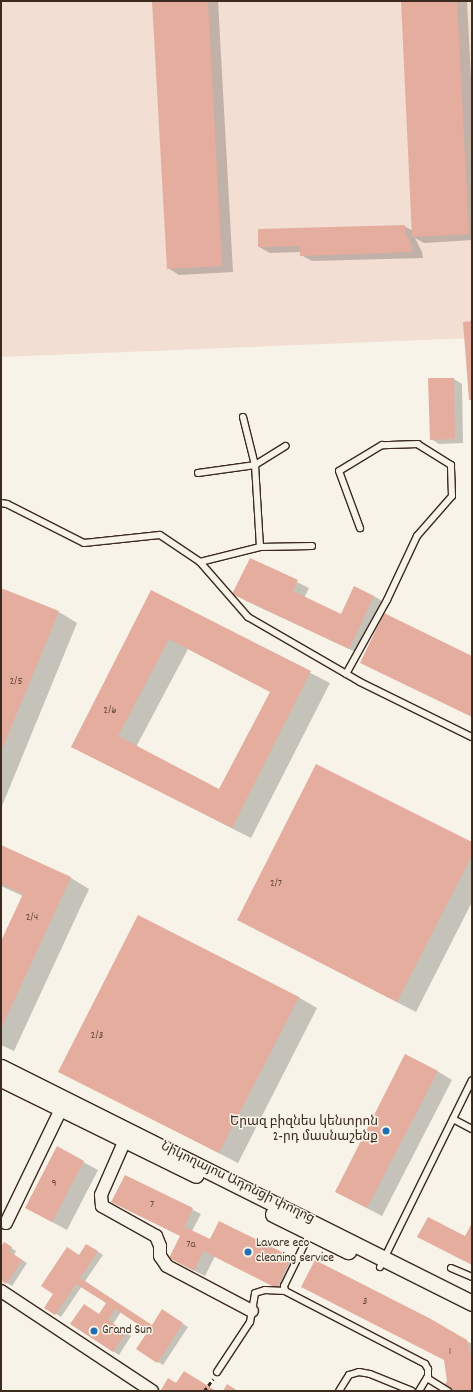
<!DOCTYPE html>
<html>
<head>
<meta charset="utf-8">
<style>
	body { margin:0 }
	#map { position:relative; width:473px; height:1392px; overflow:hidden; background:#f7f3e8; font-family:Dekko,"Noto Sans Armenian",sans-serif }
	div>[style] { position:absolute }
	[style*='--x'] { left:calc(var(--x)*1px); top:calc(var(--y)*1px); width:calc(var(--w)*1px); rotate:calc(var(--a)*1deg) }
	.built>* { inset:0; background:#f2ded2 }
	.shadow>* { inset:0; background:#0003 }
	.building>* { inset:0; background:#e5ad9d }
	.path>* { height:2.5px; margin-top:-1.25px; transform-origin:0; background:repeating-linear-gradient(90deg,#3b2a1e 0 4px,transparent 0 7px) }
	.roads { filter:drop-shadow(1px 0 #3b2a1e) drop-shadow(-1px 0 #3b2a1e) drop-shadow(0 1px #3b2a1e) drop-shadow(0 -1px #3b2a1e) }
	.service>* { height:6px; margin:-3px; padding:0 3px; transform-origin:3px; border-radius:3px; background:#f7f3e8 }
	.minor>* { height:12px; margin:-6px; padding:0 6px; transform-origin:6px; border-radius:6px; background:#f7f3e8 }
	.tertiary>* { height:15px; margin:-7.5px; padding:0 7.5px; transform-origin:7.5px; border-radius:7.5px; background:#f7f3e8 }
	.dots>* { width:11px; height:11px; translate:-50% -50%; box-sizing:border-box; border:2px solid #f7f3e8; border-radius:50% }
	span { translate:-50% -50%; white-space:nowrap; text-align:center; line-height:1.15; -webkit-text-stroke:3px #f7f3e8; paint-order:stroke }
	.number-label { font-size:11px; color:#664b3e }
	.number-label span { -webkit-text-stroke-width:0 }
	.poi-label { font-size:13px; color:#3b2a1e }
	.right { translate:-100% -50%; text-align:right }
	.left { translate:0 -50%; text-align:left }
	.street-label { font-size:13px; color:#3b2a1e }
	.frame { position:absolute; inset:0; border:2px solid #3b2a1e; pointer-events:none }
</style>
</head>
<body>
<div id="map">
	<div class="built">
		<div style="clip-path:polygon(1px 1px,472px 1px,472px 338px,1px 357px)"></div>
	</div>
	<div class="shadow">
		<div style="clip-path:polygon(153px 1px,218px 1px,233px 272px,179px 275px,168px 268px)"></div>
		<div style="clip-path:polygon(402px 1px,467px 1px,472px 98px,472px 240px,424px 243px,415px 238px,422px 252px,423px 258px,312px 261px,301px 255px,301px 252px,270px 253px,259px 247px,404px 226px,413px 231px)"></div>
		<div style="clip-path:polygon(454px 379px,462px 384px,463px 443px,439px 444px,431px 439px)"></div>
		<div style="clip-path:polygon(250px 559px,309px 588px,304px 598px,341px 615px,374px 596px,385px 603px,360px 654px,244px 600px)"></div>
		<div style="clip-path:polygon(1px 589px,59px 612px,77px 623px,2px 806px)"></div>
		<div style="clip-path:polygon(evenodd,151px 592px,330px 683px,251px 838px,72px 747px,151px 592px,188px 649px,271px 692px,219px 790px,136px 747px,188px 649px)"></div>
		<div style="clip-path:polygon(472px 843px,472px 902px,416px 1012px,238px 920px)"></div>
		<div style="clip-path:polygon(1px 847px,71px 878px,89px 889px,14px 1051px,1px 1045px,1px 944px,23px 896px,1px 886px)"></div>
		<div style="clip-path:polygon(298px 997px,317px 1008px,238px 1163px,60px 1072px)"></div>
		<div style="clip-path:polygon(437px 1071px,452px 1080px,382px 1216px,336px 1192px)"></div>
		<div style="clip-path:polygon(83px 1162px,98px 1170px,67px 1230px,41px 1216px)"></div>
		<div style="clip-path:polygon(126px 1176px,201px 1214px,192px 1231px,211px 1241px,291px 1258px,299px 1263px,285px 1291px,215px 1256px,205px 1276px,181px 1264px,181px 1236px)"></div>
		<div style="clip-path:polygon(5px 1244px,16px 1251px,14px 1255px,27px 1263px,12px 1286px,1px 1279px,1px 1247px)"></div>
		<div style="clip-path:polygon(92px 1248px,103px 1255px,85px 1281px,152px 1326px,168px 1314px,188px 1327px,163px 1365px,158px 1362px,149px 1331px,121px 1312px,113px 1324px,131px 1336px,119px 1355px,72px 1324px,99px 1315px,107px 1303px,82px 1286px,61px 1317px,45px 1307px,79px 1256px)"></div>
		<div style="clip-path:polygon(429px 1319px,472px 1344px,472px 1391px,442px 1391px,448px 1382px,445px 1360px)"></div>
		<div style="clip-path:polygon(195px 1378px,215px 1391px,162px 1390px,168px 1380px,176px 1384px)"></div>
	</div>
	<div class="building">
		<div style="clip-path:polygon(152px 1px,208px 1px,222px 266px,167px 269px)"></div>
		<div style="clip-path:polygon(401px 1px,457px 1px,469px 234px,412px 237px)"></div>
		<div style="clip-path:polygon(405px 225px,405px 233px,412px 245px,412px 252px,300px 256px,300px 246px,258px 247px,258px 229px)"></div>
		<div style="clip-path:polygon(472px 321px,472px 400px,469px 400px,463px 322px)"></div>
		<div style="clip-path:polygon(428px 378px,454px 378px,455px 439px,430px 440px)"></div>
		<div style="clip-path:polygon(250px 558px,298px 580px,293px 591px,341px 614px,354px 586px,374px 596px,349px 649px,232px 594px)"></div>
		<div style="clip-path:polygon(1px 588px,59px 611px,1px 752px)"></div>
		<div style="clip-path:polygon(evenodd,151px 590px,311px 671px,232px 828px,71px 747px,151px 590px,169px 639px,270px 692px,219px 789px,118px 736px,169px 639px)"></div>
		<div style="clip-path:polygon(384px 613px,472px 656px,472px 717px,360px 663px)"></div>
		<div style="clip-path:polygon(316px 764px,472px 842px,472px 855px,397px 1002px,237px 920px)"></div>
		<div style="clip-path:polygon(1px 845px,71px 877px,1px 1029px,1px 941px,23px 894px,1px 884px)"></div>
		<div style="clip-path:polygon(138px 915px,299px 997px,219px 1153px,58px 1072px)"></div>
		<div style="clip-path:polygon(405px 1054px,438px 1071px,367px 1208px,335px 1192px)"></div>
		<div style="clip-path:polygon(57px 1146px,84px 1161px,52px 1222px,25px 1208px)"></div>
		<div style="clip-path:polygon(125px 1175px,193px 1208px,181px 1234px,185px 1227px,210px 1239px,219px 1221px,292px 1257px,276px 1288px,203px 1251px,194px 1271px,169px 1258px,180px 1236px,111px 1202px)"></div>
		<div style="clip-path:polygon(428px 1217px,465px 1236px,472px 1223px,472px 1265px,417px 1237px)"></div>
		<div style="clip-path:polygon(4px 1242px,12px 1247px,9px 1251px,22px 1260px,6px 1284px,1px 1280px,1px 1247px)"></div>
		<div style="clip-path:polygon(86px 1244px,98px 1251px,80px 1278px,152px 1325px,162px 1309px,183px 1323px,157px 1363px,136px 1349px,148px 1331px,115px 1309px,108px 1320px,126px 1332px,113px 1352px,70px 1324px,84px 1304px,99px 1314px,106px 1303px,76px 1284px,55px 1315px,44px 1308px,53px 1294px,41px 1286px,67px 1247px,79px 1255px)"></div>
		<div style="clip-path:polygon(315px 1260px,429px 1318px,467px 1340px,472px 1362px,472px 1391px,441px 1391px,447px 1381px,444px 1360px,301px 1287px)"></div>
		<div style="clip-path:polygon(184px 1371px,216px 1391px,161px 1390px,168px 1378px,176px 1383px)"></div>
		<div style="clip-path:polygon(227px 1384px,238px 1391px,223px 1391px)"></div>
	</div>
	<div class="path">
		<div style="--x:204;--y:1391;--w:15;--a:-53"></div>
	</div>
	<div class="roads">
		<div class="service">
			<div style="--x:243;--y:417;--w:49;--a:76"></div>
			<div style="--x:255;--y:465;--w:82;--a:86.5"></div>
			<div style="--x:198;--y:473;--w:58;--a:-8"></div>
			<div style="--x:255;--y:465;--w:36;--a:-32"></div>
			<div style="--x:1;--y:503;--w:6;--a:9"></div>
			<div style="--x:7;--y:504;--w:86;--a:26.9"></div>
			<div style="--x:84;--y:543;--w:76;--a:-6"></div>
			<div style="--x:160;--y:535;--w:48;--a:34"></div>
			<div style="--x:200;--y:562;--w:73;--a:48.9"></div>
			<div style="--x:248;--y:617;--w:129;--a:30.1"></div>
			<div style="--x:360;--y:682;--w:125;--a:26.2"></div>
			<div style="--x:200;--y:562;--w:62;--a:-14"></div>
			<div style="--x:260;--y:547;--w:52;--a:-1.1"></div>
			<div style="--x:346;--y:674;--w:85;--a:-61"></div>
			<div style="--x:387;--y:600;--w:71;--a:-64.9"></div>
			<div style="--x:417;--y:536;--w:53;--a:-48.8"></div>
			<div style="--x:452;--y:496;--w:31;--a:-92"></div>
			<div style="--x:451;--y:465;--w:39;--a:-148"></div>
			<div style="--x:418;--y:444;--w:36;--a:178"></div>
			<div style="--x:382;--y:445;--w:50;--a:148.8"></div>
			<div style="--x:339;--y:471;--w:61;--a:69.8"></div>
			<div style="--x:453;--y:1119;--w:21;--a:28"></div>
			<div style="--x:310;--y:1233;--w:59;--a:116.1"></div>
			<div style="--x:284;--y:1286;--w:5;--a:79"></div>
			<div style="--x:285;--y:1291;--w:158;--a:27.5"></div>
			<div style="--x:425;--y:1364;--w:6;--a:59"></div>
			<div style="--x:428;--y:1369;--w:7;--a:90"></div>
			<div style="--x:428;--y:1376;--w:17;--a:121"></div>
			<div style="--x:380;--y:1267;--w:208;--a:-63.8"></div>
			<div style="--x:451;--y:1268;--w:23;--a:23"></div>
			<div style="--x:217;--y:1372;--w:60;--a:-56.6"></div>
			<div style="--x:250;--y:1322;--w:29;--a:-80"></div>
			<div style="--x:255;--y:1293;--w:10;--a:-17"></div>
			<div style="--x:265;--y:1290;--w:20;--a:3"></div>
			<div style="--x:427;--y:1378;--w:25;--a:32"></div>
			<div style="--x:339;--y:1391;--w:19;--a:-58"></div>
			<div style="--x:349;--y:1375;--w:10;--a:-17"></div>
			<div style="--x:359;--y:1372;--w:11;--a:10"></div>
			<div style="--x:370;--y:1374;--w:45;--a:22"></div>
		</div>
		<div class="minor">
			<div style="--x:125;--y:1140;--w:60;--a:113.6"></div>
			<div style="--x:101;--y:1195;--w:11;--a:85"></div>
			<div style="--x:102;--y:1206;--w:62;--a:29.1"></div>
			<div style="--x:156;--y:1236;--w:11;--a:68"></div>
			<div style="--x:160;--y:1246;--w:10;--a:90"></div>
			<div style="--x:160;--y:1256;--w:12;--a:55"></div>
			<div style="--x:167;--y:1266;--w:96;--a:27.9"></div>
			<div style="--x:6;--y:1223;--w:127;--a:-64.2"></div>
			<div style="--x:1;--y:1291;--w:181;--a:33.5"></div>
		</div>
		<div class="tertiary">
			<div style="--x:1;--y:1067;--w:527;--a:26.61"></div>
			<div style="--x:1;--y:1079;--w:217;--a:26.2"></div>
			<div style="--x:273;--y:1214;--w:84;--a:26.3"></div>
		</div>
	</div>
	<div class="dots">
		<div style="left:386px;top:1131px;background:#1f6fb2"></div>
		<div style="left:248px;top:1252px;background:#1f6fb2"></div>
		<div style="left:94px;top:1331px;background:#1f6fb2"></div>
	</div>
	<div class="number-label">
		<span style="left:16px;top:682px">2/5</span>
		<span style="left:110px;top:711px">2/6</span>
		<span style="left:276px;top:884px">2/7</span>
		<span style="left:32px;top:918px">2/4</span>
		<span style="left:97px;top:1036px">2/3</span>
		<span style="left:54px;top:1184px">9</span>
		<span style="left:152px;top:1205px">7</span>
		<span style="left:191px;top:1245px">7a</span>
		<span style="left:365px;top:1302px">3</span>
		<span style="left:450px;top:1352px">1</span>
	</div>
	<div class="poi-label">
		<span class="right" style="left:378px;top:1131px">Երազ բիզնես կենտրոն<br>2-րդ մասնաշենք</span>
		<span class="left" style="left:256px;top:1252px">Lavare eco<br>cleaning service</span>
		<span class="left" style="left:102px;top:1331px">Grand Sun</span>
	</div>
	<div class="street-label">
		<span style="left:237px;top:1184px;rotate:26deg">Նիկողայոս Ադոնցի փողոց</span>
	</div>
	<div class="frame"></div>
</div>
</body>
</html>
